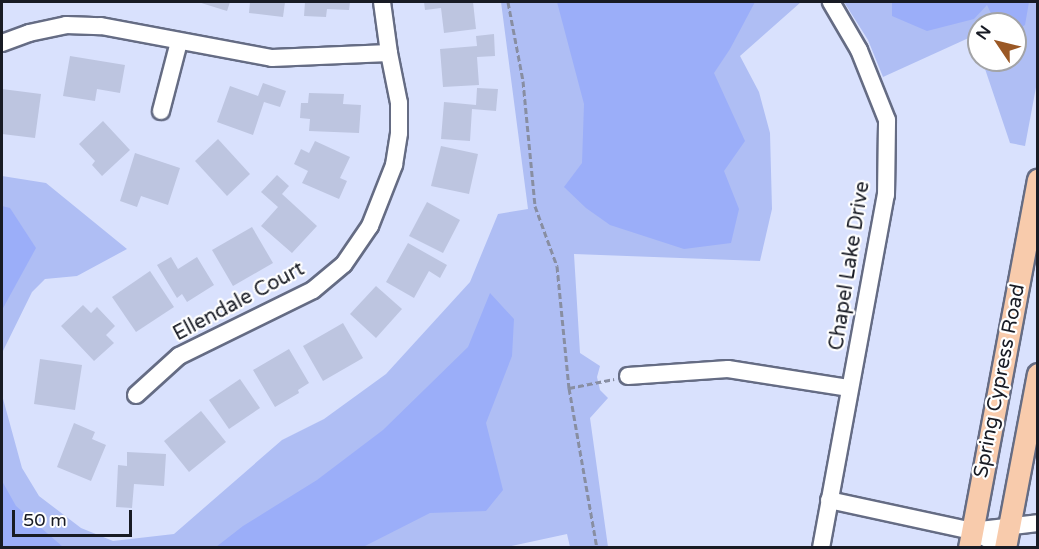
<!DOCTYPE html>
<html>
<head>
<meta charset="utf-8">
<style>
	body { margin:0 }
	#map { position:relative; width:1039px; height:549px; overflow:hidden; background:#d9e1fd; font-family:"Varela Round",sans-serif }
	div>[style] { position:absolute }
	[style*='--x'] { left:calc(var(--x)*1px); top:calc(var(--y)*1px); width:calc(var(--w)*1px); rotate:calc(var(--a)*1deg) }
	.green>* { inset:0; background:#afbef4 }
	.water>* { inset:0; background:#9baef9 }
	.building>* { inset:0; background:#bdc5e0 }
	.path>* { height:3px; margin-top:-1.5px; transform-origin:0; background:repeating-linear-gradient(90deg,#888ea2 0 6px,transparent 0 9px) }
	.roads { filter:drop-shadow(2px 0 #656c84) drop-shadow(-2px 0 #656c84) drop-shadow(0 2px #656c84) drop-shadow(0 -2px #656c84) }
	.minor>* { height:16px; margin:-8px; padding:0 8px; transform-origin:8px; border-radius:8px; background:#fff }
	.major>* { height:21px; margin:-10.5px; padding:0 10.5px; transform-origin:10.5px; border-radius:10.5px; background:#f8cbac }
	span { translate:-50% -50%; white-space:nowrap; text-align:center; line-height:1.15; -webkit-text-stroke:4.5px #fff; paint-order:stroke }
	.street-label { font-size:20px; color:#181b24 }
	.frame { position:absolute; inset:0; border:3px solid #181b24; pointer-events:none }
	.north { position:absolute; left:967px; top:12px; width:60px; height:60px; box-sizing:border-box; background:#fff; border:2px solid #a3a4a7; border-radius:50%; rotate:305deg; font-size:16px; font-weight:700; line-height:24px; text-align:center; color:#181b24 }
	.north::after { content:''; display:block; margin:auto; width:21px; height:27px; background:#9a5825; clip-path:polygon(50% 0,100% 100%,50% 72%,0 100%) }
	.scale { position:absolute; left:12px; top:510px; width:120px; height:27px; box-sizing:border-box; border:3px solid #181b24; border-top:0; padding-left:8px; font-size:18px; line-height:21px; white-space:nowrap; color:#181b24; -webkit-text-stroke:4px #fff; paint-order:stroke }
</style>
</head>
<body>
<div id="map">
	<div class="green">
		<div style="clip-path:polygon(501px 2px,801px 2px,740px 56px,759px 92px,770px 133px,772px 209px,760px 261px,574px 254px,580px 353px,600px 366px,597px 377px,600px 390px,608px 398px,590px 418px,608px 547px,570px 547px,567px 534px,502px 548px,2px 547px,2px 395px,22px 468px,39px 496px,81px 528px,113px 541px,174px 534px,282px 440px,324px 419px,386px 374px,470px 282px,498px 214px,528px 209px)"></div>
		<div style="clip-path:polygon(844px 2px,1037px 2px,1037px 82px,1025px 146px,1010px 143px,982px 60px,1015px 60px,1015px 24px,979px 24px,979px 51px,973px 36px,883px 77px,868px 40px)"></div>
		<div style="clip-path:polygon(2px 176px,46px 183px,127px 249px,77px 276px,45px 279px,32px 292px,2px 353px,2px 361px)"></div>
	</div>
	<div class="water">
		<div style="clip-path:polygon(557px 2px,755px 2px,730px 49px,714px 73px,745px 141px,724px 171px,739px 209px,731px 243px,684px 249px,610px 225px,586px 208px,564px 187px,582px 163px,584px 104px)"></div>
		<div style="clip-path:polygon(892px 2px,1029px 2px,1025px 25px,1015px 31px,1015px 24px,996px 24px,987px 5px,974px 19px,927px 31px,892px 16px)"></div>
		<div style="clip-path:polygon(2px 206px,10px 208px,36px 248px,2px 310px)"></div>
		<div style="clip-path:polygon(490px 293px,514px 319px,512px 356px,486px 423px,503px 490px,486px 511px,430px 513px,363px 547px,216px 547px,243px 526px,317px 480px,383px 430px,468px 347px)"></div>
		<div style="clip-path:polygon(2px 481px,16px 506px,63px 547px,2px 547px)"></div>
	</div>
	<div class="building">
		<div style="clip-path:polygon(198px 2px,230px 2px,227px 11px)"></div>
		<div style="clip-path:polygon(250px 2px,285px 2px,283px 17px,249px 13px)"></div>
		<div style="clip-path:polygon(305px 2px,350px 2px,349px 10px,327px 9px,326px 17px,304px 16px)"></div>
		<div style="clip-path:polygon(424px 2px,473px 2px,476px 29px,444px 33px,441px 8px,425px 10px)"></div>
		<div style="clip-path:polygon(494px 34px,495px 56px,477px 57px,479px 85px,443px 87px,440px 49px,477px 46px,476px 36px)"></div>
		<div style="clip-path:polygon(70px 56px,125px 65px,120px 93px,97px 89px,95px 101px,63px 96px)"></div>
		<div style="clip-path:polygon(263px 83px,286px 91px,280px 107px,264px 102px,253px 135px,217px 122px,230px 86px,258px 96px)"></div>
		<div style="clip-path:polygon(477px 88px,498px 89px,496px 111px,472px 109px,470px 141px,441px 139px,444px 102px,476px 105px)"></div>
		<div style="clip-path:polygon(2px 89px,41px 94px,35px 138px,2px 134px)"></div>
		<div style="clip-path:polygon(309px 93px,344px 94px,343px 104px,361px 105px,359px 133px,309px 131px,310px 119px,300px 118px,301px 103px,308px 103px)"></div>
		<div style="clip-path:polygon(103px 121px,130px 150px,102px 176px,92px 165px,95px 161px,79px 144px)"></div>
		<div style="clip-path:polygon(218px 139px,250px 174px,227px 196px,195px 161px)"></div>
		<div style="clip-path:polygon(315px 141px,350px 157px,340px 178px,347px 181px,339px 199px,302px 183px,308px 171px,294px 164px,301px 149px,309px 153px)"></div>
		<div style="clip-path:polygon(441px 146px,478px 154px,469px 194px,431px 186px)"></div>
		<div style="clip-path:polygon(135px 153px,180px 168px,168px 205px,141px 196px,137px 207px,120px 201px)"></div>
		<div style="clip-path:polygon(277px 175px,289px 186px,282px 194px,317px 226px,292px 253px,261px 226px,278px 207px,261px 192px)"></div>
		<div style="clip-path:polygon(427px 202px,460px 220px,443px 253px,409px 236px)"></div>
		<div style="clip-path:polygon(252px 227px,273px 263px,233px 286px,212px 250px)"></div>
		<div style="clip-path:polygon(408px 243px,447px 265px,440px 278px,429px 271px,414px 298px,386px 282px)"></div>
		<div style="clip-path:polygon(171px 257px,178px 269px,197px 257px,214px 285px,187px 302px,182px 294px,177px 298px,157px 265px)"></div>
		<div style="clip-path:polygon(150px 271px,174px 307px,136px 332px,112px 297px)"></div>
		<div style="clip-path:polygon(376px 286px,402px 309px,376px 338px,350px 314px)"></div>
		<div style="clip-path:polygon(83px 305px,91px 313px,97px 307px,115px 326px,106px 335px,114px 343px,94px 361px,61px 326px)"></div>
		<div style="clip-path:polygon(343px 323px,363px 358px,323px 381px,303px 346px)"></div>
		<div style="clip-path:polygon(289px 349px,309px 383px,298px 390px,299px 393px,275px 407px,253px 370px)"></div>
		<div style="clip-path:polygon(40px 359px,82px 365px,75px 410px,34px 404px)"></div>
		<div style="clip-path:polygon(240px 379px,260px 408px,229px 429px,209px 400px)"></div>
		<div style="clip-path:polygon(201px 411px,226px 442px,189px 472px,164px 441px)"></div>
		<div style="clip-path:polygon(74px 423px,95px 432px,92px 439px,106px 445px,91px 481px,57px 467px)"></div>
		<div style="clip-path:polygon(127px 452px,166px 454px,164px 486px,134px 484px,132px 508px,116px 507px,118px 465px,127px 466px)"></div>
	</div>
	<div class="path">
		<div style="--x:508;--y:2;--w:80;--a:79.2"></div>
		<div style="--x:523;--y:81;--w:126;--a:84.5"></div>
		<div style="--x:535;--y:206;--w:64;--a:69.9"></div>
		<div style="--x:557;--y:266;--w:123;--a:84.4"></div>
		<div style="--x:569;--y:388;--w:162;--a:80.1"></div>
		<div style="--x:569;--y:388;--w:46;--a:-11.3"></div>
	</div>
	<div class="roads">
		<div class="minor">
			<div style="--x:2;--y:43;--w:29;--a:-20"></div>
			<div style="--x:29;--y:33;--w:38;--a:-12"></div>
			<div style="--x:66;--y:25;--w:35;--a:2"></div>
			<div style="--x:101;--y:26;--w:174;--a:10.6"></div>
			<div style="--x:272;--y:58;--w:117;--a:-2.4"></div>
			<div style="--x:161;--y:111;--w:71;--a:-75.4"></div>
			<div style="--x:628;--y:376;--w:100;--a:-4"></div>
			<div style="--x:728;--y:369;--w:123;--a:8.9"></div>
			<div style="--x:136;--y:395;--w:58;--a:-42.2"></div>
			<div style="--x:179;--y:356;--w:149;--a:-26.2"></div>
			<div style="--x:313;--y:290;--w:40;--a:-40"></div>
			<div style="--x:344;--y:264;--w:46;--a:-55.6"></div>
			<div style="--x:370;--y:226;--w:66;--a:-68.5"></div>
			<div style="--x:394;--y:165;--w:32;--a:-81"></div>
			<div style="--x:399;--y:133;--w:30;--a:-90"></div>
			<div style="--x:399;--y:103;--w:51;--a:-101.3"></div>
			<div style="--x:389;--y:53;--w:51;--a:-97.8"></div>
			<div style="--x:829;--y:500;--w:146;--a:12.2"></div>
			<div style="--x:972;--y:531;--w:38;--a:27"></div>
			<div style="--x:972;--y:531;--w:66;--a:-6.9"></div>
			<div style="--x:821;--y:548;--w:359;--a:-79.6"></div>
			<div style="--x:886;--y:195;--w:75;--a:-89.2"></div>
			<div style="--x:887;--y:120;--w:75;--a:-111.8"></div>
			<div style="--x:859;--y:50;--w:56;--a:-120.3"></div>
		</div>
		<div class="major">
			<div style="--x:969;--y:548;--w:375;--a:-79.4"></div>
			<div style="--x:1005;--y:548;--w:177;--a:-79.3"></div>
		</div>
	</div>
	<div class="street-label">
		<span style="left:850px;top:266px;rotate:-81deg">Chapel Lake Drive</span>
		<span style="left:239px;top:302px;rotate:-28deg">Ellendale Court</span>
		<span style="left:1000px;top:381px;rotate:-79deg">Spring Cypress Road</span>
	</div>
	<div class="frame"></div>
	<div class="north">N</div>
	<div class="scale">50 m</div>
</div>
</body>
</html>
